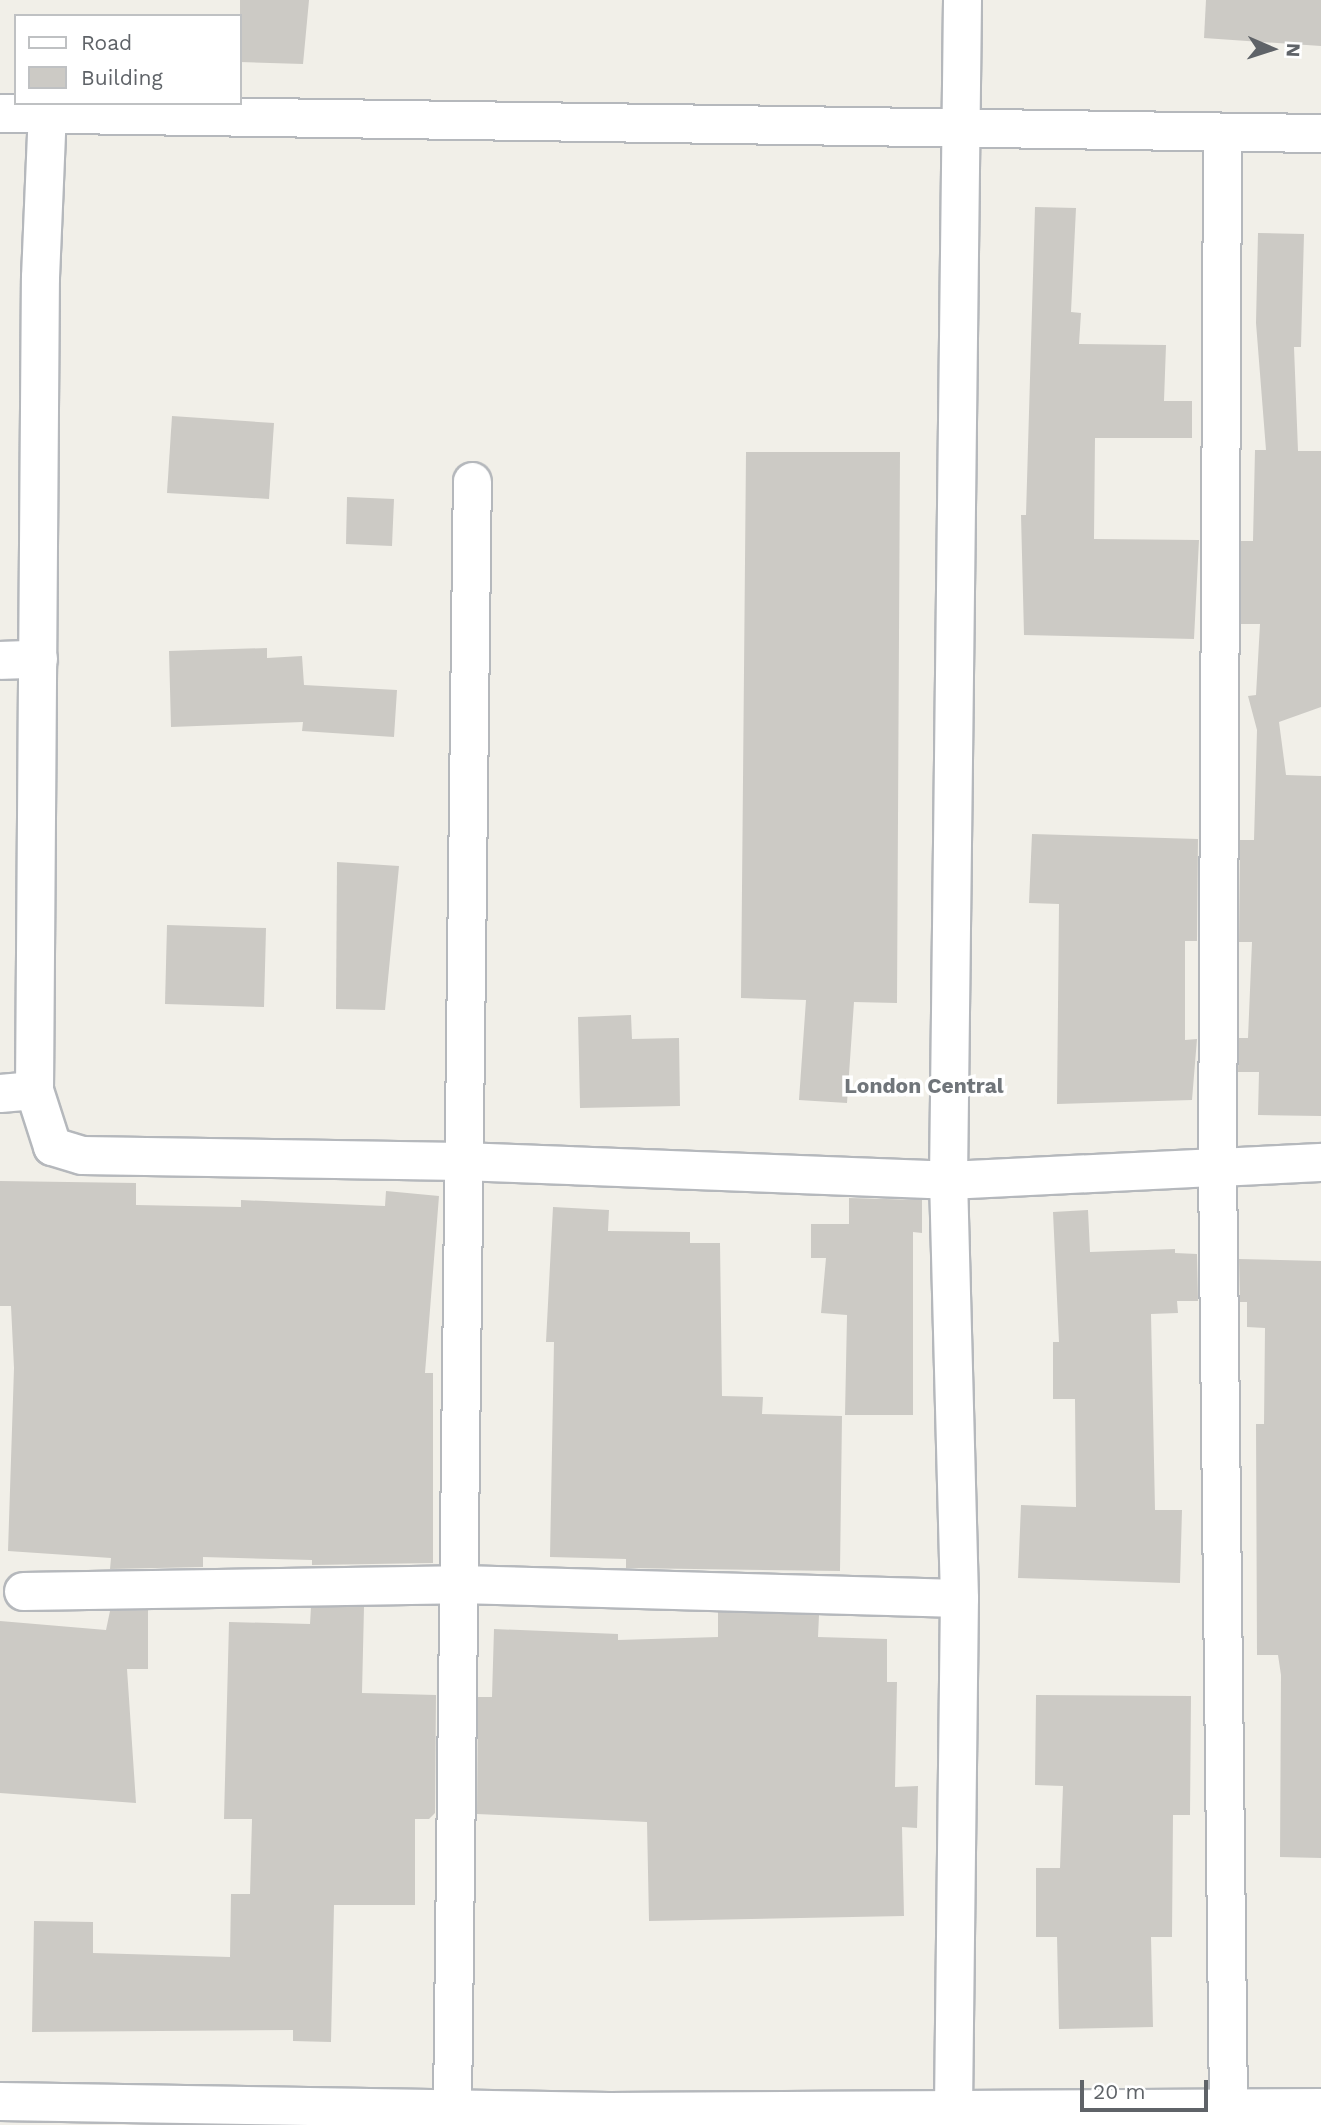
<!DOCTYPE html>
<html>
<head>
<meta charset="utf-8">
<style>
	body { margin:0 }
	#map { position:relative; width:1321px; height:2125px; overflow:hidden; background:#f1efe8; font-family:"Work Sans",sans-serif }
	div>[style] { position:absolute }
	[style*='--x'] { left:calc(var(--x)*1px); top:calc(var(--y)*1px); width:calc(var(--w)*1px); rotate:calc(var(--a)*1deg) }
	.building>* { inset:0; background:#cccac5 }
	.roads { filter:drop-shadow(2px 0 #b5b8bc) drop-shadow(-2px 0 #b5b8bc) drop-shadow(0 2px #b5b8bc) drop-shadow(0 -2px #b5b8bc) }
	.minor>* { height:37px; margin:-18.5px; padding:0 18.5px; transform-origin:18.5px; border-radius:18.5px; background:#fff }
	span { translate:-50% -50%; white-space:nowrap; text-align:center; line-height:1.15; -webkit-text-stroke:7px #fff; paint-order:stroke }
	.quarter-label { font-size:21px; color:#70757a; font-weight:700 }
	.legend { position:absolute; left:14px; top:14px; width:228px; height:91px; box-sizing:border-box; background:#fff; border:2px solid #bfc1c3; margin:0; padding:9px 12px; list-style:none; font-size:21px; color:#5f6368 }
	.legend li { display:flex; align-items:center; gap:14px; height:35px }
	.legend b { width:35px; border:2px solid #bfc1c3 }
	.north { position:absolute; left:1237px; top:14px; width:70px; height:70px; -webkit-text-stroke:5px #fff; paint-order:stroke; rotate:93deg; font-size:19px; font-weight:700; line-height:28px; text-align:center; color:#5f6368 }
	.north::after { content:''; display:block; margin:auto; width:24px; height:32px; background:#5f6368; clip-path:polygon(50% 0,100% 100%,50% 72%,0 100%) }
	.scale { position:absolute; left:1080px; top:2080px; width:128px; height:32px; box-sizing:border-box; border:4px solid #5f6368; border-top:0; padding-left:9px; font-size:21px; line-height:24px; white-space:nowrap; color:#5f6368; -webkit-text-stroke:5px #fff; paint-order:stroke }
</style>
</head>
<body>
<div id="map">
	<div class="building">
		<div style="clip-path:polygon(240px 0,309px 0,303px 64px,240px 62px)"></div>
		<div style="clip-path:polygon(1206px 0,1321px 0,1321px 46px,1204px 38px)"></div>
		<div style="clip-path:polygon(1035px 207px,1076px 208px,1071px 312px,1081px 313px,1079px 344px,1166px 345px,1164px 401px,1192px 401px,1192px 438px,1095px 438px,1094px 539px,1199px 540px,1194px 639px,1024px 635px,1021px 515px,1026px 515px)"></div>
		<div style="clip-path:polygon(1258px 233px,1304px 234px,1301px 347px,1294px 347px,1298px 451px,1321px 451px,1321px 707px,1279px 722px,1286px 775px,1321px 776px,1321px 1116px,1258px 1115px,1259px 1072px,1238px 1072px,1239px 1038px,1248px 1038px,1252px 942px,1239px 942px,1240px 840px,1254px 840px,1257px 730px,1248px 696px,1256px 695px,1260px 624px,1241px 624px,1241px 541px,1253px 541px,1255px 450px,1266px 450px,1256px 323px)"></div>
		<div style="clip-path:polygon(172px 416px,274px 423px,269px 499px,167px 493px)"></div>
		<div style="clip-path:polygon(746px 452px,900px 452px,897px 1003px,854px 1002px,847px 1103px,799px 1100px,806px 1000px,741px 998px)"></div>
		<div style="clip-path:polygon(347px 497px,394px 499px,392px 546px,346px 544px)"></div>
		<div style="clip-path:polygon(267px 648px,267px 658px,302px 656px,304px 685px,397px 690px,394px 737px,302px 731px,303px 722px,171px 727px,169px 651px)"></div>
		<div style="clip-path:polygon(1032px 834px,1198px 839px,1197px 941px,1185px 941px,1185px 1040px,1197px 1039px,1192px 1100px,1057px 1104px,1059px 904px,1029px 903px)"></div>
		<div style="clip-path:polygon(337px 862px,399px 866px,385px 1010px,336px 1009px)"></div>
		<div style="clip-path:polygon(167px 925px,266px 928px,264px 1007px,165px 1004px)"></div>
		<div style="clip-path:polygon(631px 1015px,632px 1039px,679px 1038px,680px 1106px,580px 1108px,578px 1017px)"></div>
		<div style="clip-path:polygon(0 1181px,136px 1183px,136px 1205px,241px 1207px,241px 1200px,385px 1206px,386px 1191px,439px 1196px,425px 1373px,433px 1373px,433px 1563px,312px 1565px,312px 1560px,203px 1557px,203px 1567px,110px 1569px,111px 1558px,8px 1551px,14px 1368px,11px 1306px,0 1306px)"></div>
		<div style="clip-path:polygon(849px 1198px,922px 1200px,922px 1233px,913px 1232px,913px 1415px,845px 1415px,847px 1315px,821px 1313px,826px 1258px,811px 1258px,811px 1224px,849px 1224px)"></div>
		<div style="clip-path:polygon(553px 1207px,609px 1210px,608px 1231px,690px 1232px,690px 1243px,720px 1243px,722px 1396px,763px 1397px,762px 1414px,842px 1416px,840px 1571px,626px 1568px,626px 1559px,550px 1557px,554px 1342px,546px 1342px)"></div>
		<div style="clip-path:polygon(1088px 1210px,1090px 1252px,1175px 1249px,1175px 1253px,1197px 1254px,1198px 1301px,1177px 1301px,1178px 1313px,1151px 1314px,1155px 1510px,1182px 1510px,1180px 1583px,1018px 1578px,1021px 1505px,1076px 1507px,1075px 1399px,1053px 1399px,1053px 1342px,1059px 1342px,1053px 1212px)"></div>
		<div style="clip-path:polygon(1239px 1259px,1321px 1261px,1321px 1858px,1280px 1857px,1281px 1675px,1278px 1655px,1257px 1655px,1256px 1424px,1264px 1424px,1265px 1328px,1247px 1327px,1247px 1302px,1240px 1302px)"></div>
		<div style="clip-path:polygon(311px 1607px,364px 1607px,362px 1693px,436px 1695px,435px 1813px,429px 1819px,415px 1819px,415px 1905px,334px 1905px,331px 2042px,293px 2041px,293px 2030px,32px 2032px,34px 1921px,93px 1922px,93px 1953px,230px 1957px,231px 1894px,250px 1894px,252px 1819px,224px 1819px,229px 1622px,310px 1624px)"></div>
		<div style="clip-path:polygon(148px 1610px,148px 1669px,127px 1669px,136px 1803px,0 1793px,0 1621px,106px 1630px,110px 1611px)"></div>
		<div style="clip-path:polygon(718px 1612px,819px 1615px,818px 1637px,887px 1639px,887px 1682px,897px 1682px,895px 1787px,918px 1786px,917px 1828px,902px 1827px,904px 1916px,649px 1921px,647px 1822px,477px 1814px,478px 1697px,492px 1697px,494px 1629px,618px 1634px,618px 1640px,718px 1637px)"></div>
		<div style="clip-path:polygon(1036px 1695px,1191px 1696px,1190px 1815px,1173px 1815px,1172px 1937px,1151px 1937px,1153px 2027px,1059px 2029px,1057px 1937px,1036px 1937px,1036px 1868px,1060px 1868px,1063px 1786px,1035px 1785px)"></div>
	</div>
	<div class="roads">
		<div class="minor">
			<div style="--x:0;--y:113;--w:1321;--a:0.87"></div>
			<div style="--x:0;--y:660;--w:38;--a:-2"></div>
			<div style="--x:34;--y:1090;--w:813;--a:-89.58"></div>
			<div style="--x:40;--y:277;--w:164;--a:-87.6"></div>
			<div style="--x:0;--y:1093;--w:34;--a:-5"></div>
			<div style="--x:34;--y:1090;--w:59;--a:72.2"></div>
			<div style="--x:52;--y:1146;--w:31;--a:17"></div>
			<div style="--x:82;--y:1155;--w:379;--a:0.9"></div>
			<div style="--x:461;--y:1161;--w:487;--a:2.2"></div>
			<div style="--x:948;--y:1180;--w:269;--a:-2.8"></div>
			<div style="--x:1217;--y:1167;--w:1035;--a:-89.72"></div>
			<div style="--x:23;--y:1591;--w:435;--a:-0.9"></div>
			<div style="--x:458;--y:1584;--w:501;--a:1.6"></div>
			<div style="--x:0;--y:2101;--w:609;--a:0.94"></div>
			<div style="--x:609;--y:2111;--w:712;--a:-0.32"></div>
			<div style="--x:452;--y:2107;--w:1626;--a:-89.3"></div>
			<div style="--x:1228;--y:2107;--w:940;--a:-90.67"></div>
			<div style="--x:1217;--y:1167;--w:104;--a:-2.8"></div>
			<div style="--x:953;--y:2108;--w:510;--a:-89.33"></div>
			<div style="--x:959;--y:1598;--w:418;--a:-91.5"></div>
			<div style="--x:948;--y:1180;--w:1180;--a:-89.32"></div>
		</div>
	</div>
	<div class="quarter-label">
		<span style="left:924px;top:1086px">London Central</span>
	</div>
	<ul class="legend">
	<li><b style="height:9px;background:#fff"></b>Road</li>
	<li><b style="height:19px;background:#cccac5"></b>Building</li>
	</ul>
	<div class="north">N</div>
	<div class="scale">20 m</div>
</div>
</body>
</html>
